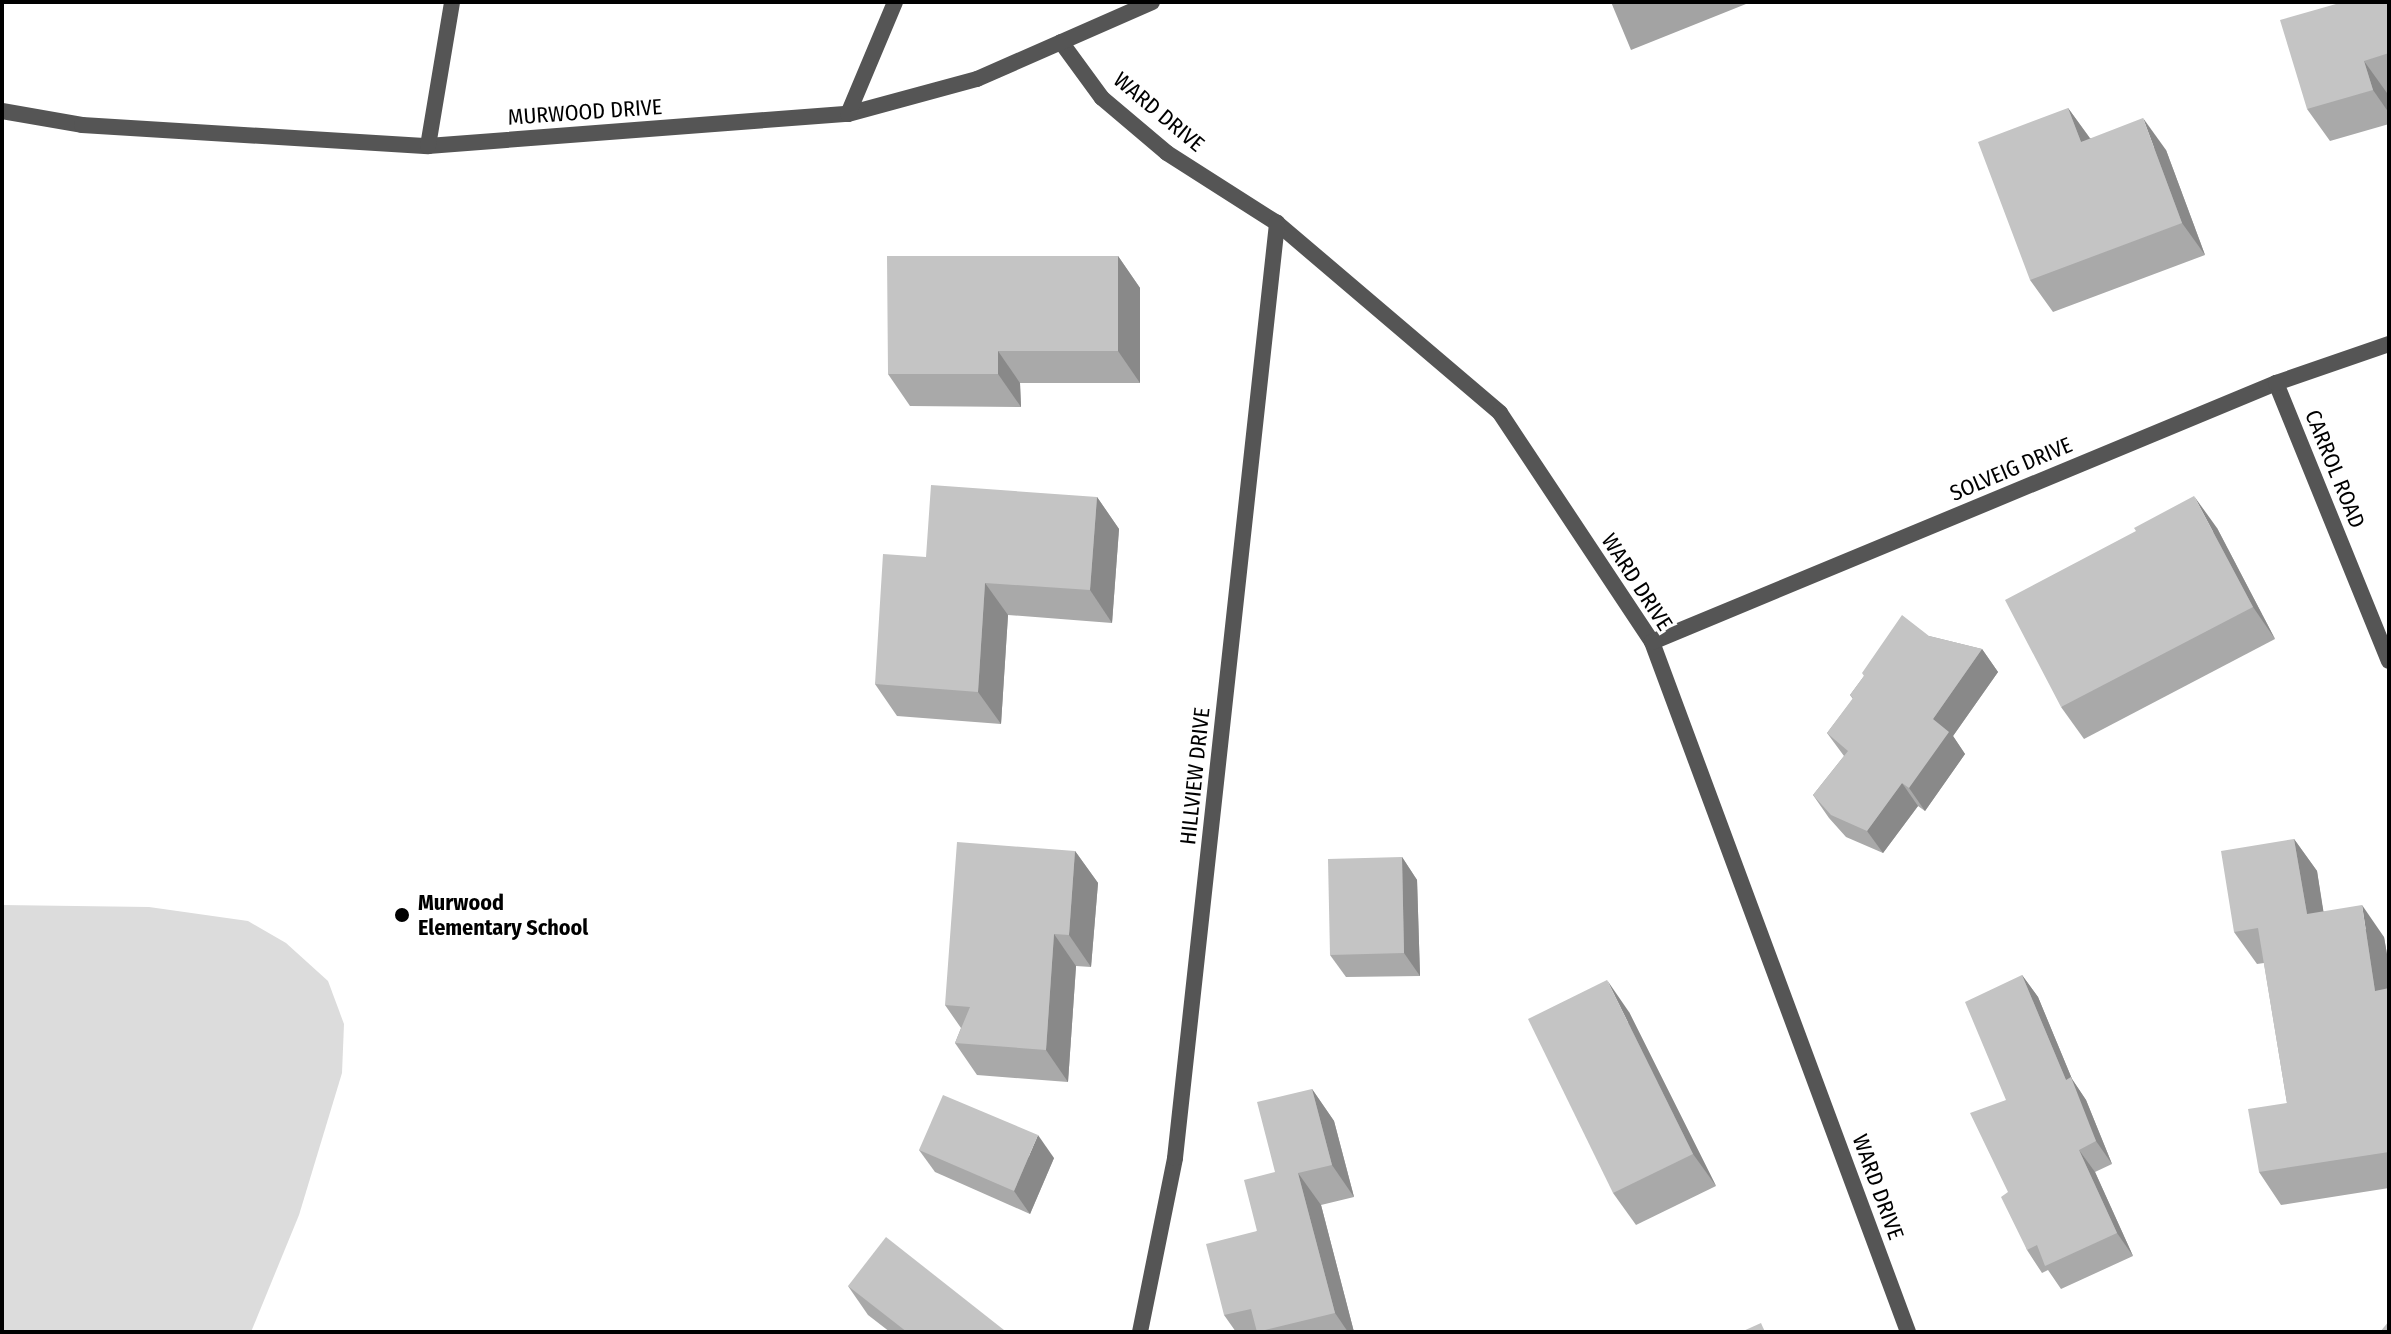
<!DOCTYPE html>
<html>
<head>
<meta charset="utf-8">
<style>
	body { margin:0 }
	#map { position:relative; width:2391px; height:1334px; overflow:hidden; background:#fff; font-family:"Fira Sans Condensed",sans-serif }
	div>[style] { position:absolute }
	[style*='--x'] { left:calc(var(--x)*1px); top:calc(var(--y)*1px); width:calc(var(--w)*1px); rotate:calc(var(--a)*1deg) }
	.green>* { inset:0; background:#dcdcdc }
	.water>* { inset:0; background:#a3a3a3 }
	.minor>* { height:16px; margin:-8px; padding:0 8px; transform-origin:8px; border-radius:8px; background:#555 }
	.wall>* { inset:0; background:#a9a9a9 }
	.shaded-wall>* { inset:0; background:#898989 }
	.building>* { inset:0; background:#c4c4c4 }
	.dots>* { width:22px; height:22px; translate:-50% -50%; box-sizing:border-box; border:4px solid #fff; border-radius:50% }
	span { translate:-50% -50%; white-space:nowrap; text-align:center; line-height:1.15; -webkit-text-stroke:6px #fff; paint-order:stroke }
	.street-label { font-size:22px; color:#000 }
	.poi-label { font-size:22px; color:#000; font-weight:700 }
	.left { translate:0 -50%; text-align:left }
	.frame { position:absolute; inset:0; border:4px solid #000; pointer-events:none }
</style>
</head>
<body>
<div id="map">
	<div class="green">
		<div style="clip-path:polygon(2px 905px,149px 907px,248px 921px,286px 943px,328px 981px,344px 1024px,342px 1073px,299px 1215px,251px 1332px,2px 1332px)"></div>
	</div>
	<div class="water">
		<div style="clip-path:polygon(1611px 2px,1751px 2px,1631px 50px)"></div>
	</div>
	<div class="minor">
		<div style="--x:1061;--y:42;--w:69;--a:53.8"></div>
		<div style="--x:1102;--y:98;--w:85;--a:40.2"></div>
		<div style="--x:1167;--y:153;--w:130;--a:32.5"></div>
		<div style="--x:1277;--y:223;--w:293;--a:40.4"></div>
		<div style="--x:1500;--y:413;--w:275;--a:56.4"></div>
		<div style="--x:1652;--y:642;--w:736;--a:69.64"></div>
		<div style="--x:2;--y:111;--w:81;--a:9.9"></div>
		<div style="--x:82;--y:125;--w:347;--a:3.5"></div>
		<div style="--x:428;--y:146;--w:421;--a:-4.4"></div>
		<div style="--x:848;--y:114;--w:134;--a:-15.2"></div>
		<div style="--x:977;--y:79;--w:191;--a:-23.7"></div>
		<div style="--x:848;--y:114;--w:121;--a:-67.2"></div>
		<div style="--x:428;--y:146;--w:146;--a:-80.5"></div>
		<div style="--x:2276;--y:383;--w:300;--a:67.9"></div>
		<div style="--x:1652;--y:642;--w:676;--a:-22.54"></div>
		<div style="--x:2276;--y:383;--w:120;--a:-19"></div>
		<div style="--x:1140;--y:1332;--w:177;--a:-78.6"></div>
		<div style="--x:1175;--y:1158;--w:941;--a:-83.77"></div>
	</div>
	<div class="wall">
		<div style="clip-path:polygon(2389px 2px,2389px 92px,2387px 93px,2389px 100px,2389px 124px,2330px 141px,2307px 109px)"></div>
		<div style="clip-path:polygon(2068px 108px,2090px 138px,2166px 150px,2205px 255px,2053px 312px,2030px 280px)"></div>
		<div style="clip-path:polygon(1118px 256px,1140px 288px,1140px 383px,1020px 383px,1021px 407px,910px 406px,888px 374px)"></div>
		<div style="clip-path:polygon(1097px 497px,1119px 529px,1112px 623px,1008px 615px,1001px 724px,897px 716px,875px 684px,926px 557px)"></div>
		<div style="clip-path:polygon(2217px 528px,2275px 639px,2084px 739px,2061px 707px)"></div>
		<div style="clip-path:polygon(1929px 636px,1982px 649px,1998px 672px,1953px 736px,1965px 754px,1925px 811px,1918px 806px,1883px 853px,1846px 837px,1829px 818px,1813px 795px,1844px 756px,1827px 733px,1853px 699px,1850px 695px,1864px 676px)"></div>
		<div style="clip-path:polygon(2294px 839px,2317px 871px,2323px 911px,2384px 937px,2389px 966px,2389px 1188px,2281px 1205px,2259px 1172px,2287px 1103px,2264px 963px,2257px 964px,2234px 932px)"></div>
		<div style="clip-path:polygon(1075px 851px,1098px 883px,1091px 967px,1076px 966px,1068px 1082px,977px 1075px,955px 1043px,961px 1028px,945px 1005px)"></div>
		<div style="clip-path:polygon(1402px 857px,1417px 880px,1420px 976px,1346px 977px,1330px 955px)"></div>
		<div style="clip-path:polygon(2022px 975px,2038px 997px,2072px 1079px,2086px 1100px,2112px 1164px,2095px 1172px,2133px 1256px,2061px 1289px,2048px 1270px,2042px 1273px,2027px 1250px,2008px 1192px,2006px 1100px)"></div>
		<div style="clip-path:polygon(1629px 1012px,1716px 1186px,1636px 1225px,1613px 1193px)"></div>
		<div style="clip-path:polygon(1312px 1089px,1334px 1121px,1354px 1197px,1321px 1205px,1354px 1332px,1236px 1332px,1224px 1315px)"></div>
		<div style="clip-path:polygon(919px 1150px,1054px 1158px,1030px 1214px,935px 1172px)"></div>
		<div style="clip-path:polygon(848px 1286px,1005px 1332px,890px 1332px,868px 1315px)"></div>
	</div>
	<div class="shaded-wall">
		<div style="clip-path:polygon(2364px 61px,2387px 93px,2389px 100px,2389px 113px,2373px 90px)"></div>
		<div style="clip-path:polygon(2068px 108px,2091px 140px,2081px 142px)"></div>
		<div style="clip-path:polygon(2143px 118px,2166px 150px,2205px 255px,2182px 223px)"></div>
		<div style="clip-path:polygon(1118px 256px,1140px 288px,1140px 383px,1118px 351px)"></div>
		<div style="clip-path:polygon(998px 351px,1020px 383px,1021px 407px,998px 374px)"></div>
		<div style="clip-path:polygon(2194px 496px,2217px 528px,2275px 639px,2253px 607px)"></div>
		<div style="clip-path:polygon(1097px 497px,1119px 529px,1112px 623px,1090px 590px)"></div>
		<div style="clip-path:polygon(985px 583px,1008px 615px,1001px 724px,978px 692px)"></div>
		<div style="clip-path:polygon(1982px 649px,1998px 672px,1953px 736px,1965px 754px,1925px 811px,1909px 788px,1933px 719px)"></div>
		<div style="clip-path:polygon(1902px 783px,1918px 806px,1883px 853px,1867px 831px)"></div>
		<div style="clip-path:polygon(2294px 839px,2317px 871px,2329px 946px,2307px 914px)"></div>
		<div style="clip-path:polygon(1075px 851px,1098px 883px,1091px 967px,1069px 935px)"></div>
		<div style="clip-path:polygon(1402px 857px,1417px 880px,1420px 976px,1404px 953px)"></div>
		<div style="clip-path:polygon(2362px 905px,2384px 937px,2389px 966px,2389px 1010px,2375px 991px)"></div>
		<div style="clip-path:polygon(1054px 934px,1076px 966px,1068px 1082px,1046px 1050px)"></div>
		<div style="clip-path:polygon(2022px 975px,2038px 997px,2072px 1079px,2086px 1100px,2112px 1164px,2096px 1141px,2066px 1080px)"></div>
		<div style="clip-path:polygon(1607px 980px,1629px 1012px,1716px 1186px,1693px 1154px)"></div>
		<div style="clip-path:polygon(1312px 1089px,1334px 1121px,1354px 1197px,1332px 1165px)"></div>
		<div style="clip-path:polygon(1038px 1135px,1054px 1158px,1030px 1214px,1014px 1191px)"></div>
		<div style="clip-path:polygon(2079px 1150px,2095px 1172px,2133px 1256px,2117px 1233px)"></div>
		<div style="clip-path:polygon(1298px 1173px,1321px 1205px,1354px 1332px,1348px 1332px,1335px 1313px)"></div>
	</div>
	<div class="building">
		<div style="clip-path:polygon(2343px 2px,2389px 2px,2389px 53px,2364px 61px,2373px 90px,2307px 109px,2280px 20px)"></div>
		<div style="clip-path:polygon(2068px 108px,2081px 142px,2143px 118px,2182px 223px,2030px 280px,1978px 142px)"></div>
		<div style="clip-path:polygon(887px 256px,1118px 256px,1118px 351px,998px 351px,998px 374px,888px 374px)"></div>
		<div style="clip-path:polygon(931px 485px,1097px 497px,1090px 590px,985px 583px,978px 692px,875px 684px,883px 554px,926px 557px)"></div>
		<div style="clip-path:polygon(2194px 496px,2253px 607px,2061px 707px,2005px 600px,2136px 531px,2134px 528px)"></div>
		<div style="clip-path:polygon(1902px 615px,1929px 636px,1982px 649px,1933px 719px,1949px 732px,1909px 788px,1902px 783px,1867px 831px,1831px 815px,1813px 795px,1848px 751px,1827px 733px,1853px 698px,1850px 695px,1864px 676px,1862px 673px)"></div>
		<div style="clip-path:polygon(2294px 839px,2307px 914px,2362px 905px,2375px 991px,2389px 988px,2389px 1152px,2259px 1172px,2248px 1109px,2287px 1103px,2258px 928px,2234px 932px,2221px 851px)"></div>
		<div style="clip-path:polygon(957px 842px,1075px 851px,1069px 935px,1054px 934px,1046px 1050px,955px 1043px,970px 1007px,945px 1005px)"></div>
		<div style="clip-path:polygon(1402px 857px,1404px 953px,1330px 955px,1328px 859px)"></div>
		<div style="clip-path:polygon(2022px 975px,2066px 1080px,2071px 1077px,2096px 1141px,2079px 1150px,2117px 1233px,2045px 1266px,2037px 1245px,2027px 1250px,2001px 1197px,2008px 1192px,1970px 1113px,2006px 1100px,1965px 1002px)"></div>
		<div style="clip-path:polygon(1607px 980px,1693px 1154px,1613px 1193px,1528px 1019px)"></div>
		<div style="clip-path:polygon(1312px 1089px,1332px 1165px,1298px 1173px,1335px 1313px,1257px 1332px,1251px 1309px,1224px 1315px,1206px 1244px,1257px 1231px,1244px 1180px,1275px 1172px,1257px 1102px)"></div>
		<div style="clip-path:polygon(943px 1095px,1038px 1135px,1014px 1191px,919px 1150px)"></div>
		<div style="clip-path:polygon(886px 1237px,1004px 1330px,1002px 1332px,907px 1332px,848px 1286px)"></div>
		<div style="clip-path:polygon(2389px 1321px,2389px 1332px,2380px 1332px)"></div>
		<div style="clip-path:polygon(1761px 1323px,1765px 1332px,1741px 1332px)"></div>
	</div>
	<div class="dots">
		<div style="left:402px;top:915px;background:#000"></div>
	</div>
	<div class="street-label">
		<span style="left:585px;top:112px;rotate:-4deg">MURWOOD DRIVE</span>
		<span style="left:1159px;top:112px;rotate:40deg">WARD DRIVE</span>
		<span style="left:2011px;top:469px;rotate:-23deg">SOLVEIG DRIVE</span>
		<span style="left:2335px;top:469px;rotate:68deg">CARROL ROAD</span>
		<span style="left:1637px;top:582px;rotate:57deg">WARD DRIVE</span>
		<span style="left:1195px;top:776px;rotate:-84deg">HILLVIEW DRIVE</span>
		<span style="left:1878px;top:1187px;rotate:70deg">WARD DRIVE</span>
	</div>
	<div class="poi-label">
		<span class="left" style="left:418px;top:915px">Murwood<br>Elementary School</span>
	</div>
	<div class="frame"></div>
</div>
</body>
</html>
